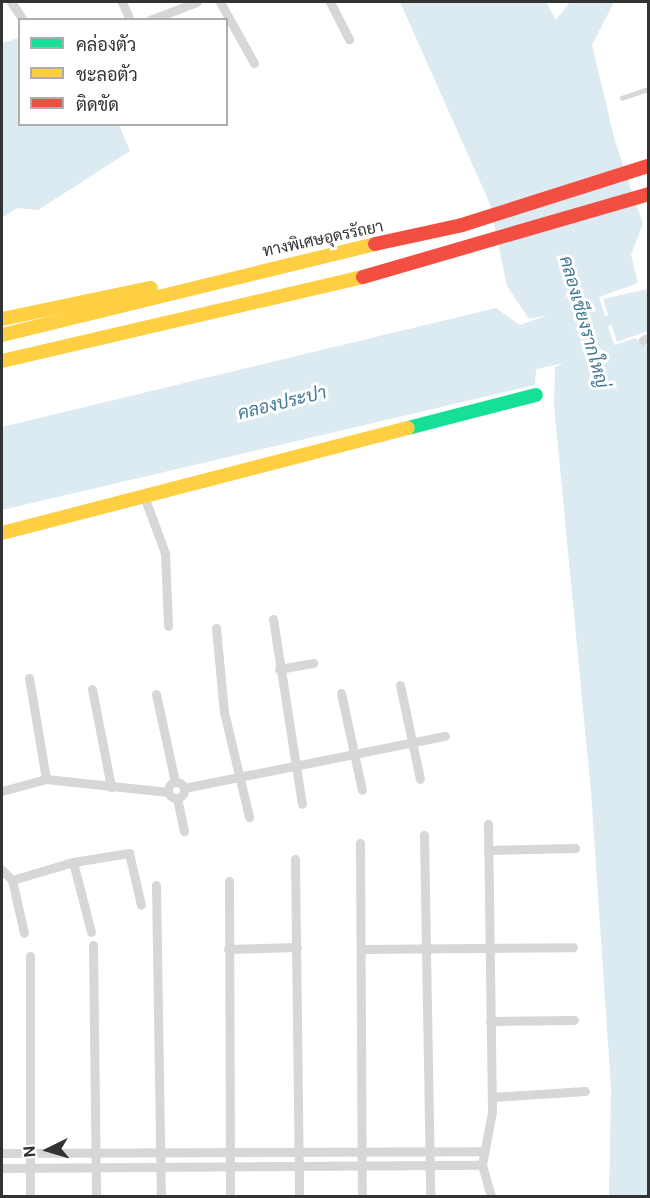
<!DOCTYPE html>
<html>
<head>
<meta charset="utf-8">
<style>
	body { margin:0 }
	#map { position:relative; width:650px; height:1198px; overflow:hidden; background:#fff; font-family:Roboto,Sarabun,sans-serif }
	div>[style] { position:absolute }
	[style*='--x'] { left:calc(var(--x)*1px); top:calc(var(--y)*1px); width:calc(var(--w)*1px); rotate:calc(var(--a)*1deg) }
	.water>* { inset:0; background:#dceaf1 }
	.canal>* { height:10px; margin:-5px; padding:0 5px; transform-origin:5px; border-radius:5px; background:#dceaf1 }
	.lane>* { height:4.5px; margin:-2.25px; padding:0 2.25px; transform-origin:2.25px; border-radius:2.25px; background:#d7d7d7 }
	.street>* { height:9px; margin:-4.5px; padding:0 4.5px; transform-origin:4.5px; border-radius:4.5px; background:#d7d7d7 }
	.street>.ring { margin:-4.5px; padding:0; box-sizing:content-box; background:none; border:9px solid #d7d7d7; border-radius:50% }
	.fast>* { height:14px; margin:-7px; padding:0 7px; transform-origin:7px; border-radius:7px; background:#16e098 }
	.slow>* { height:14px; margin:-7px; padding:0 7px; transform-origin:7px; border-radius:7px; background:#ffcf43 }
	.jam>* { height:14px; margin:-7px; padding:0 7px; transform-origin:7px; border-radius:7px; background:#f24e42 }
	span { translate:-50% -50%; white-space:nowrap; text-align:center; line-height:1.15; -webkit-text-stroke:6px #fff; paint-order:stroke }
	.street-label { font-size:16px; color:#333 }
	.water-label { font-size:18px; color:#437993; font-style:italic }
	.frame { position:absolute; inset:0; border:3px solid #333; pointer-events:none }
	.legend { position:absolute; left:18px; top:18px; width:210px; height:108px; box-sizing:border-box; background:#fff; border:2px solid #adadad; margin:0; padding:8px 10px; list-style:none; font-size:18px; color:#333 }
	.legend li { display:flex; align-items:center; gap:12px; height:30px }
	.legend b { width:30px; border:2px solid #adadad }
	.north { position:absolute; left:18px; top:1120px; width:60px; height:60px; -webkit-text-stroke:4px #fff; paint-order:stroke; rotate:265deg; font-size:16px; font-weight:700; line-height:24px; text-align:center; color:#333 }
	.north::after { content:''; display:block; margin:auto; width:21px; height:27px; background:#333; clip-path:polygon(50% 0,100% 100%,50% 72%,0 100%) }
</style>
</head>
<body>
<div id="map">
	<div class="water">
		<div style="clip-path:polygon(400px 2px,546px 2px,556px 20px,570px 2px,614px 2px,592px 45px,615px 141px,643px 224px,631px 255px,638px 283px,599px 297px,614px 345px,635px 338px,648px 346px,648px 1196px,609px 1196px,611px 1088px,591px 792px,554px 405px,555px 367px,564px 363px,536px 369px,535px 385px,2px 510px,2px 427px,496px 308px,520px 325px,548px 315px,529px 319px,507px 286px,490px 204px)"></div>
		<div style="clip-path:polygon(19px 38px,20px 124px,119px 125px,130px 151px,38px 210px,17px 208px,2px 218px,2px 43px)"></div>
		<div style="clip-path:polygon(648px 289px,648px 331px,617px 342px,603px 299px)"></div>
	</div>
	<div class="canal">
		<div style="--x:607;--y:321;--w:44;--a:-20.1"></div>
	</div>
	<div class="lane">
		<div style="--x:622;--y:98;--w:28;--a:-19"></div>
	</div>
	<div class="street">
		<div style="--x:11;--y:2;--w:22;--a:56"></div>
		<div style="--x:122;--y:2;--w:20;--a:66"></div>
		<div style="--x:220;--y:2;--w:70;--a:60.9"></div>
		<div style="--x:330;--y:2;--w:42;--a:62.8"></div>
		<div style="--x:150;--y:20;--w:50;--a:-21"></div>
		<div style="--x:643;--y:340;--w:5;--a:-22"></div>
		<div style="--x:145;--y:499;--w:58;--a:69.7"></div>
		<div style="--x:165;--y:553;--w:73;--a:87.6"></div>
		<div style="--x:273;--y:619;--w:187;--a:81.1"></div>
		<div style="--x:216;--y:628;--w:84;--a:84.6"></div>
		<div style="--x:224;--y:712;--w:108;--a:76.6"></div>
		<div style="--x:279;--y:669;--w:35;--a:-10"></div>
		<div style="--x:29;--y:678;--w:102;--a:80.4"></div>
		<div style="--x:400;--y:685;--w:96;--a:78"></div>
		<div style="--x:92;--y:689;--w:100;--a:79"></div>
		<div style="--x:341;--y:693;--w:99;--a:77.8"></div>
		<div style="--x:156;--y:694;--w:90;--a:77.8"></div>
		<div class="ring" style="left:168px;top:782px;width:7px;height:7px"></div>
		<div style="--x:184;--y:788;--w:266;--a:-11.3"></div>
		<div style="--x:2;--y:791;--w:46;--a:-15.3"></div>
		<div style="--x:46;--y:779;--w:123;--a:6.1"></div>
		<div style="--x:177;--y:798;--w:34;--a:78"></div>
		<div style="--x:488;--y:824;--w:288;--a:89.2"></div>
		<div style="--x:492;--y:1112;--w:54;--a:100.7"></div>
		<div style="--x:482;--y:1165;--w:32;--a:74"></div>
		<div style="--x:424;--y:835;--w:361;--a:89"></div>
		<div style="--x:360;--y:843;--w:353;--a:89.7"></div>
		<div style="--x:488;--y:850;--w:87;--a:-1.3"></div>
		<div style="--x:295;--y:859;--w:337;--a:89.3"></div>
		<div style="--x:2;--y:870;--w:14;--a:45"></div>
		<div style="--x:12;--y:880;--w:54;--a:77.2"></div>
		<div style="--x:12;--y:880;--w:64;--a:-16.4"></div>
		<div style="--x:229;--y:881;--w:315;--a:89.8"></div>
		<div style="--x:156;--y:885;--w:311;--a:89.1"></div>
		<div style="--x:91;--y:932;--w:72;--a:-104.4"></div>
		<div style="--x:73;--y:862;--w:57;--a:-9.1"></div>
		<div style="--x:129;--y:853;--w:53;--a:77"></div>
		<div style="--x:93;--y:945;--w:251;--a:89.3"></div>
		<div style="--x:228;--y:949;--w:69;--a:-1.7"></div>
		<div style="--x:362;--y:949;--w:211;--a:-0.5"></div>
		<div style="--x:490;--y:1021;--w:84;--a:-0.7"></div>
		<div style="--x:492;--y:1097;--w:93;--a:-3.7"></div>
		<div style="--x:2;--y:1153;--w:480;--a:-0.2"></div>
		<div style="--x:2;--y:1168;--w:480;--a:-0.4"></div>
		<div style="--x:30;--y:1196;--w:240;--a:-90"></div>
	</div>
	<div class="fast">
		<div style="--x:408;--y:428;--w:132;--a:-14.5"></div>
	</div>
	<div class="slow">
		<div style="--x:2;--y:319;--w:152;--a:-11.8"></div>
		<div style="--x:2;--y:335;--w:384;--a:-13.7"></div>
		<div style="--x:2;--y:361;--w:371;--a:-13.1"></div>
		<div style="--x:2;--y:533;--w:419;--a:-14.5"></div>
	</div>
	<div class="jam">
		<div style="--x:375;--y:244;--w:89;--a:-12.3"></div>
		<div style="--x:462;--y:225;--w:195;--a:-17.6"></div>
		<div style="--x:363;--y:277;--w:297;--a:-16.2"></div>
	</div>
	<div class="street-label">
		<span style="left:323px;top:239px;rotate:-12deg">ทางพิเศษอุดรรัถยา</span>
	</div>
	<div class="water-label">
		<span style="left:584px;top:322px;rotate:74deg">คลองเชียงรากใหญ่</span>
		<span style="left:282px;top:403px;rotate:-14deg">คลองประปา</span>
	</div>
	<div class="frame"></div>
	<ul class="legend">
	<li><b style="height:8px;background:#16e098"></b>คล่องตัว</li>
	<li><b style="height:8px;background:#ffcf43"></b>ชะลอตัว</li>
	<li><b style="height:8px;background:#f24e42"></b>ติดขัด</li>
	</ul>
	<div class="north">N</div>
</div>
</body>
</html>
